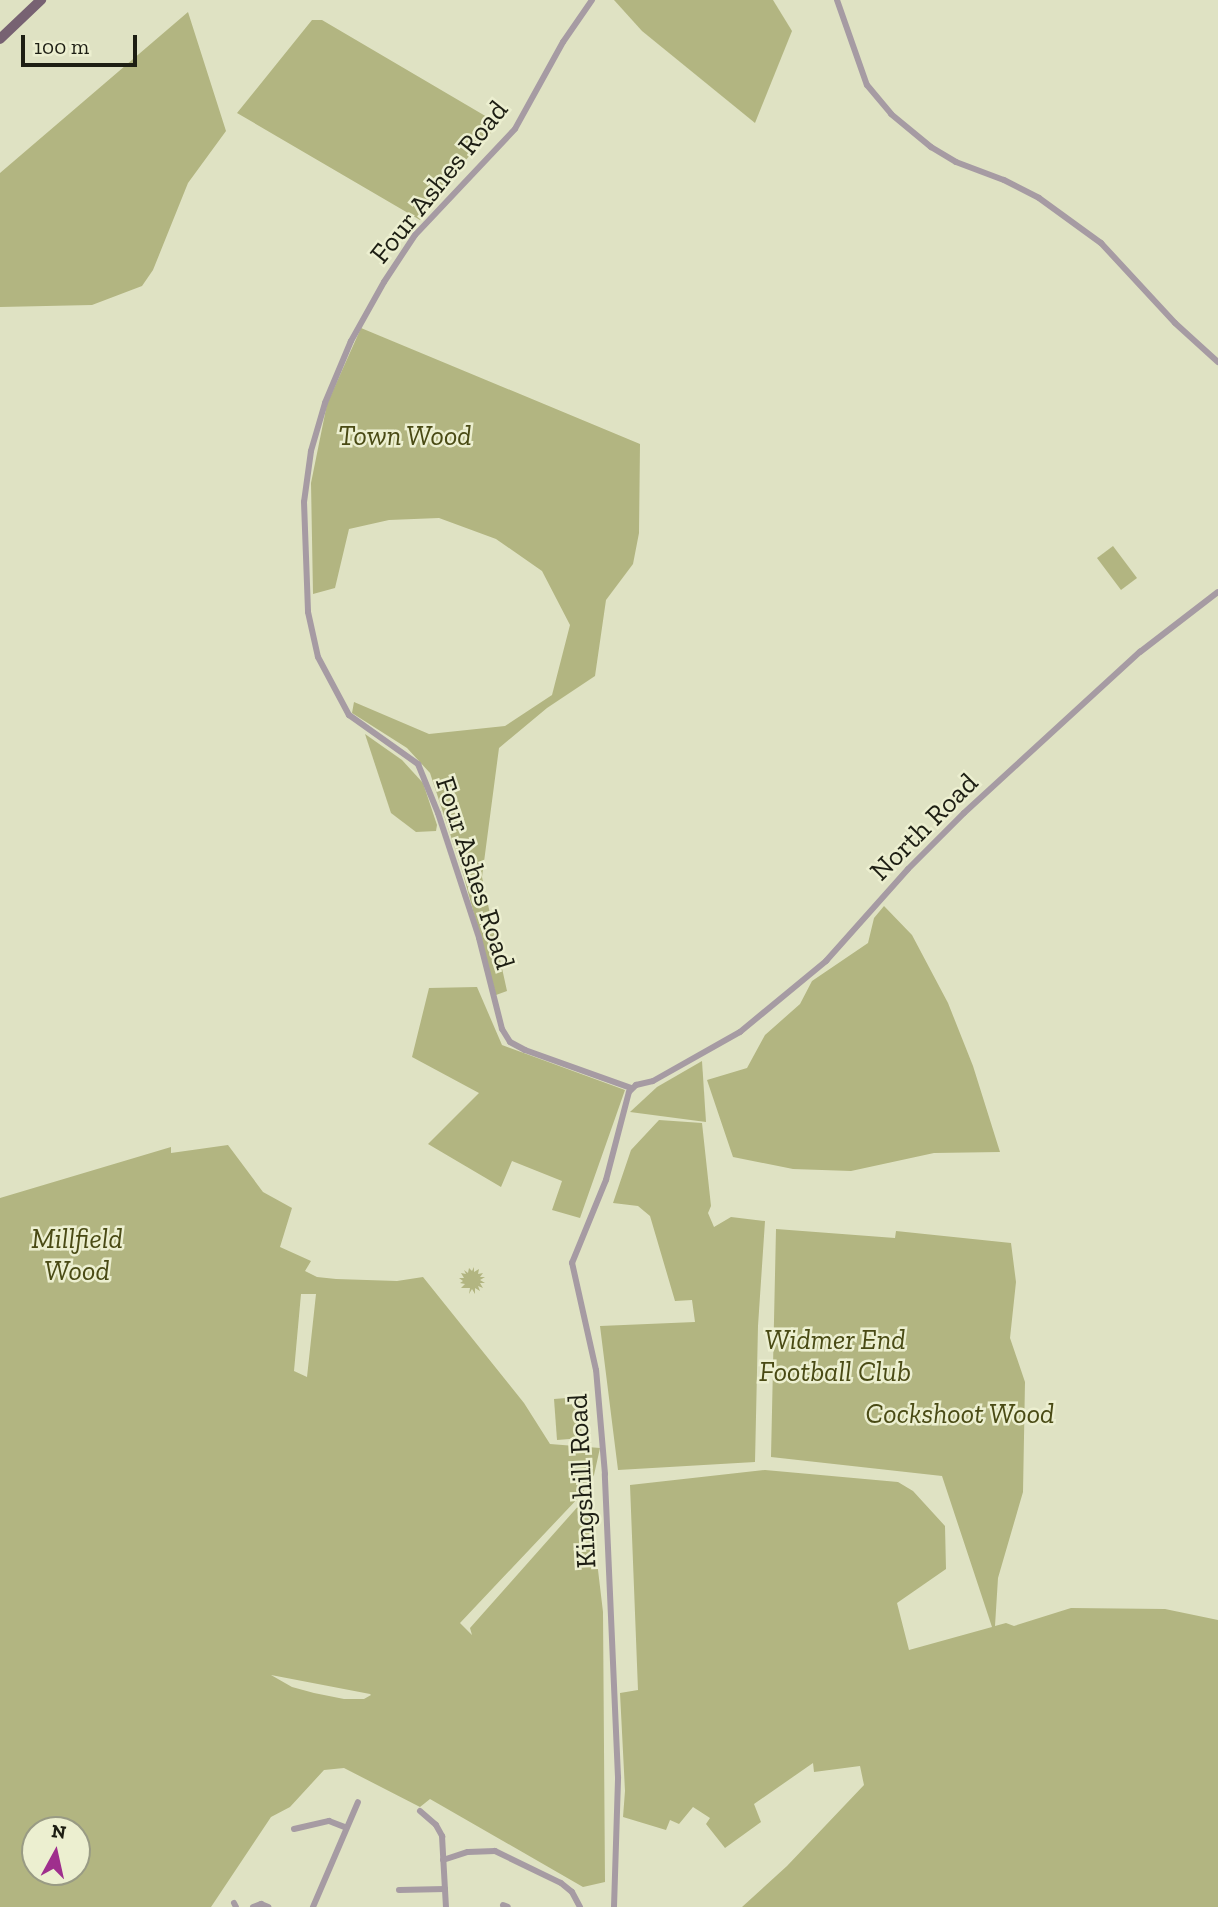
<!DOCTYPE html>
<html>
<head>
<meta charset="utf-8">
<style>
	body { margin:0 }
	#map { position:relative; width:1218px; height:1907px; overflow:hidden; background:#dfe2c3; font-family:"Zilla Slab",serif }
	div>[style] { position:absolute }
	[style*='--x'] { left:calc(var(--x)*1px); top:calc(var(--y)*1px); width:calc(var(--w)*1px); rotate:calc(var(--a)*1deg) }
	.green>* { inset:0; background:#b2b581 }
	.minor>* { height:6px; margin:-3px; padding:0 3px; transform-origin:3px; border-radius:3px; background:#a69ba3 }
	.primary>* { height:10px; margin:-5px; padding:0 5px; transform-origin:5px; border-radius:5px; background:#776272 }
	span { translate:-50% -50%; white-space:nowrap; text-align:center; line-height:1.15; -webkit-text-stroke:5px #ecefd0; paint-order:stroke }
	.street-label { font-size:28px; color:#1d1e13 }
	.park-label { font-size:28px; color:#494a14; font-style:italic }
	.north { position:absolute; left:21px; top:1816px; width:70px; height:70px; box-sizing:border-box; background:#ecefd0; border:2px solid #999b84; border-radius:50%; rotate:8deg; font-size:19px; font-weight:700; line-height:28px; text-align:center; color:#1d1e13 }
	.north::after { content:''; display:block; margin:auto; width:24px; height:32px; background:#9f2f8d; clip-path:polygon(50% 0,100% 100%,50% 72%,0 100%) }
	.scale { position:absolute; left:21px; top:35px; width:116px; height:32px; box-sizing:border-box; border:4px solid #1d1e13; border-top:0; padding-left:9px; font-size:21px; line-height:24px; white-space:nowrap; color:#1d1e13; -webkit-text-stroke:5px #ecefd0; paint-order:stroke }
</style>
</head>
<body>
<div id="map">
	<div class="green">
		<div style="clip-path:polygon(614px 0,773px 0,792px 31px,755px 123px,642px 31px)"></div>
		<div style="clip-path:polygon(188px 12px,226px 131px,188px 183px,153px 270px,142px 286px,92px 305px,0 307px,0 173px)"></div>
		<div style="clip-path:polygon(312px 20px,322px 20px,499px 124px,462px 164px,420px 220px,237px 113px)"></div>
		<div style="clip-path:polygon(361px 328px,640px 444px,639px 533px,633px 564px,606px 600px,595px 676px,547px 708px,499px 748px,482px 877px,507px 991px,496px 995px,462px 870px,430px 773px,407px 748px,352px 713px,354px 702px,429px 734px,505px 726px,552px 695px,570px 625px,542px 571px,496px 539px,439px 518px,389px 520px,349px 529px,335px 588px,313px 594px,311px 483px,327px 404px)"></div>
		<div style="clip-path:polygon(1113px 546px,1137px 578px,1121px 590px,1097px 558px)"></div>
		<div style="clip-path:polygon(365px 734px,402px 760px,423px 783px,437px 825px,436px 831px,416px 832px,391px 813px)"></div>
		<div style="clip-path:polygon(884px 906px,912px 935px,948px 1003px,973px 1066px,1000px 1152px,934px 1153px,851px 1171px,793px 1169px,733px 1157px,707px 1080px,747px 1068px,765px 1035px,800px 1004px,812px 981px,868px 943px,874px 918px)"></div>
		<div style="clip-path:polygon(477px 987px,502px 1045px,625px 1090px,580px 1218px,552px 1210px,562px 1181px,512px 1161px,501px 1187px,428px 1144px,479px 1093px,412px 1057px,429px 988px)"></div>
		<div style="clip-path:polygon(702px 1061px,706px 1122px,630px 1112px,657px 1087px)"></div>
		<div style="clip-path:polygon(659px 1120px,702px 1123px,711px 1206px,708px 1213px,714px 1227px,731px 1217px,765px 1221px,758px 1326px,755px 1462px,618px 1470px,600px 1326px,695px 1322px,692px 1300px,675px 1301px,650px 1216px,638px 1206px,613px 1203px,631px 1150px)"></div>
		<div style="clip-path:polygon(evenodd,228px 1145px,263px 1192px,292px 1208px,280px 1247px,311px 1261px,305px 1271px,317px 1277px,336px 1279px,397px 1281px,423px 1277px,524px 1403px,550px 1444px,600px 1448px,594px 1475px,581px 1495px,460px 1623px,472px 1635px,470px 1628px,589px 1494px,603px 1612px,605px 1882px,583px 1887px,430px 1799px,420px 1807px,344px 1768px,324px 1770px,290px 1807px,271px 1817px,211px 1907px,0 1907px,0 1198px,171px 1147px,171px 1153px,228px 1145px,301px 1294px,316px 1294px,307px 1377px,294px 1371px,301px 1294px,228px 1145px,271px 1675px,370px 1694px,371px 1695px,364px 1699px,344px 1699px,314px 1693px,292px 1687px,271px 1675px,228px 1145px,35px 1830px,77px 1830px,77px 1872px,35px 1872px,35px 1830px)"></div>
		<div style="clip-path:polygon(776px 1229px,895px 1238px,896px 1231px,1011px 1243px,1016px 1282px,1010px 1338px,1025px 1382px,1023px 1492px,998px 1578px,995px 1626px,1006px 1623px,1014px 1626px,1071px 1608px,1165px 1609px,1218px 1620px,1218px 1907px,742px 1907px,787px 1866px,864px 1785px,860px 1766px,814px 1772px,813px 1763px,754px 1804px,761px 1822px,725px 1848px,706px 1824px,710px 1818px,693px 1807px,679px 1824px,670px 1820px,666px 1830px,623px 1817px,625px 1791px,620px 1693px,638px 1690px,630px 1485px,765px 1470px,898px 1482px,913px 1491px,945px 1526px,946px 1569px,897px 1603px,909px 1650px,992px 1627px,942px 1476px,771px 1457px)"></div>
		<div style="clip-path:polygon(474px 1267px,474px 1272px,479px 1269px,478px 1274px,483px 1273px,480px 1277px,485px 1277px,480px 1280px,485px 1283px,480px 1283px,483px 1288px,478px 1286px,480px 1291px,475px 1288px,475px 1294px,472px 1289px,469px 1294px,470px 1288px,461px 1288px,465px 1284px,460px 1283px,463px 1281px,459px 1278px,464px 1278px,461px 1273px,466px 1274px,464px 1270px,468px 1273px,469px 1268px,472px 1271px)"></div>
		<div style="clip-path:polygon(579px 1397px,582px 1438px,557px 1440px,554px 1399px)"></div>
	</div>
	<div class="minor">
		<div style="--x:592;--y:0;--w:51;--a:124.6"></div>
		<div style="--x:563;--y:42;--w:99;--a:118.9"></div>
		<div style="--x:515;--y:129;--w:146;--a:133.3"></div>
		<div style="--x:415;--y:235;--w:56;--a:123.4"></div>
		<div style="--x:384;--y:282;--w:68;--a:119.2"></div>
		<div style="--x:351;--y:341;--w:67;--a:112.8"></div>
		<div style="--x:325;--y:403;--w:50;--a:106.3"></div>
		<div style="--x:311;--y:451;--w:51;--a:97.8"></div>
		<div style="--x:304;--y:502;--w:110;--a:87.9"></div>
		<div style="--x:308;--y:612;--w:46;--a:77.5"></div>
		<div style="--x:318;--y:657;--w:66;--a:61.9"></div>
		<div style="--x:349;--y:715;--w:85;--a:35.4"></div>
		<div style="--x:418;--y:764;--w:53;--a:67.8"></div>
		<div style="--x:438;--y:813;--w:132;--a:71.8"></div>
		<div style="--x:479;--y:938;--w:94;--a:75.8"></div>
		<div style="--x:502;--y:1029;--w:15;--a:58"></div>
		<div style="--x:510;--y:1042;--w:17;--a:28"></div>
		<div style="--x:525;--y:1050;--w:113;--a:19.7"></div>
		<div style="--x:837;--y:0;--w:90;--a:70.6"></div>
		<div style="--x:867;--y:85;--w:38;--a:50"></div>
		<div style="--x:891;--y:114;--w:52;--a:39.5"></div>
		<div style="--x:931;--y:147;--w:29;--a:31"></div>
		<div style="--x:956;--y:162;--w:51;--a:20.6"></div>
		<div style="--x:1004;--y:180;--w:39;--a:27"></div>
		<div style="--x:1039;--y:198;--w:77;--a:36"></div>
		<div style="--x:1101;--y:243;--w:109;--a:47.2"></div>
		<div style="--x:1175;--y:323;--w:58;--a:42.2"></div>
		<div style="--x:420;--y:1811;--w:21;--a:41"></div>
		<div style="--x:436;--y:1825;--w:13;--a:61"></div>
		<div style="--x:442;--y:1836;--w:71;--a:86.8"></div>
		<div style="--x:294;--y:1829;--w:36;--a:-13"></div>
		<div style="--x:329;--y:1821;--w:17;--a:21"></div>
		<div style="--x:443;--y:1860;--w:26;--a:-18"></div>
		<div style="--x:468;--y:1852;--w:27;--a:-2"></div>
		<div style="--x:495;--y:1851;--w:73;--a:25.9"></div>
		<div style="--x:561;--y:1883;--w:14;--a:39"></div>
		<div style="--x:572;--y:1892;--w:17;--a:62"></div>
		<div style="--x:399;--y:1890;--w:46;--a:-1.2"></div>
		<div style="--x:234;--y:1903;--w:4;--a:63"></div>
		<div style="--x:503;--y:1905;--w:5;--a:22"></div>
		<div style="--x:253;--y:1907;--w:9;--a:-21"></div>
		<div style="--x:261;--y:1904;--w:8;--a:23"></div>
		<div style="--x:313;--y:1907;--w:114;--a:-66.8"></div>
		<div style="--x:614;--y:1907;--w:130;--a:-88.2"></div>
		<div style="--x:618;--y:1777;--w:303;--a:-92.5"></div>
		<div style="--x:605;--y:1474;--w:104;--a:-94.9"></div>
		<div style="--x:596;--y:1370;--w:110;--a:-102.6"></div>
		<div style="--x:572;--y:1263;--w:90;--a:-67.7"></div>
		<div style="--x:606;--y:1180;--w:91;--a:-75.4"></div>
		<div style="--x:629;--y:1092;--w:10;--a:-45"></div>
		<div style="--x:636;--y:1085;--w:17;--a:-13"></div>
		<div style="--x:653;--y:1081;--w:100;--a:-29.4"></div>
		<div style="--x:740;--y:1032;--w:112;--a:-39.5"></div>
		<div style="--x:826;--y:961;--w:123;--a:-48.3"></div>
		<div style="--x:908;--y:869;--w:79;--a:-45"></div>
		<div style="--x:964;--y:813;--w:239;--a:-42.5"></div>
		<div style="--x:1140;--y:652;--w:98;--a:-37.6"></div>
	</div>
	<div class="primary">
		<div style="--x:0;--y:39;--w:57;--a:-43.6"></div>
	</div>
	<div class="street-label">
		<span style="left:439px;top:182px;rotate:-51deg">Four Ashes Road</span>
		<span style="left:924px;top:827px;rotate:-45deg">North Road</span>
		<span style="left:475px;top:873px;rotate:72deg">Four Ashes Road</span>
		<span style="left:582px;top:1481px;rotate:-93deg">Kingshill Road</span>
	</div>
	<div class="park-label">
		<span style="left:405px;top:436px">Town Wood</span>
		<span style="left:77px;top:1255px">Millfield<br>Wood</span>
		<span style="left:835px;top:1356px">Widmer End<br>Football Club</span>
		<span style="left:960px;top:1414px">Cockshoot Wood</span>
	</div>
	<div class="north">N</div>
	<div class="scale">100 m</div>
</div>
</body>
</html>
